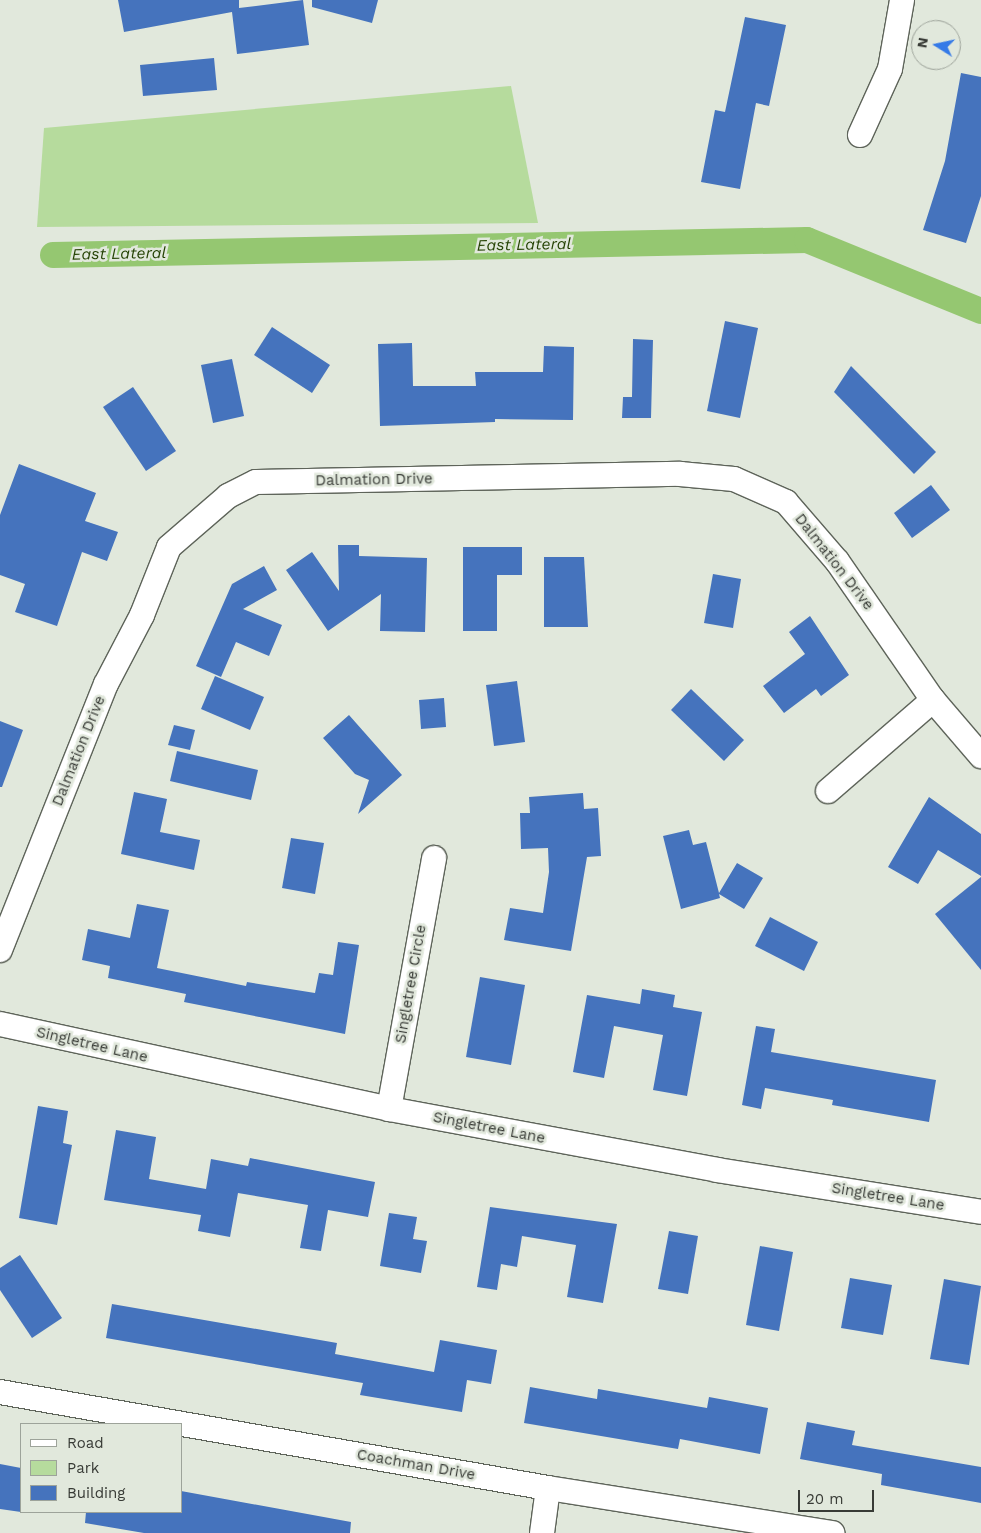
<!DOCTYPE html>
<html>
<head>
<meta charset="utf-8">
<style>
	body { margin:0 }
	#map { position:relative; width:981px; height:1533px; overflow:hidden; background:#e1e8dc; font-family:"Work Sans",sans-serif }
	div>[style] { position:absolute }
	[style*='--x'] { left:calc(var(--x)*1px); top:calc(var(--y)*1px); width:calc(var(--w)*1px); rotate:calc(var(--a)*1deg) }
	.green>* { inset:0; background:#b6db9d }
	.canal>* { height:26px; margin:-13px; padding:0 13px; transform-origin:13px; border-radius:13px; background:#95c771 }
	.building>* { inset:0; background:#4573bd }
	.roads { filter:drop-shadow(1px 0 #5e645a) drop-shadow(-1px 0 #5e645a) drop-shadow(0 1px #5e645a) drop-shadow(0 -1px #5e645a) }
	.street>* { height:24px; margin:-12px; padding:0 12px; transform-origin:12px; border-radius:12px; background:#fff }
	span { translate:-50% -50%; white-space:nowrap; text-align:center; line-height:1.15; -webkit-text-stroke:5px #e1e8dc; paint-order:stroke }
	.street-label { font-size:15px; color:#383b36 }
	.water-label { font-size:16px; color:#244203; font-style:italic }
	.legend { position:absolute; left:20px; top:1423px; width:162px; height:90px; box-sizing:border-box; background:#e1e8dc; border:1px solid #9da39a; margin:0; padding:6px 9px; list-style:none; font-size:15px; color:#383b36 }
	.legend li { display:flex; align-items:center; gap:10px; height:25px }
	.legend b { width:25px; border:1px solid #9da39a }
	.north { position:absolute; left:911px; top:20px; width:50px; height:50px; box-sizing:border-box; background:#e1e8dc; border:1px solid #9da39a; border-radius:50%; rotate:280deg; font-size:14px; font-weight:700; line-height:20px; text-align:center; color:#383b36 }
	.north::after { content:''; display:block; margin:auto; width:18px; height:22px; background:#357ae7; clip-path:polygon(50% 0,100% 100%,50% 72%,0 100%) }
	.scale { position:absolute; left:798px; top:1490px; width:76px; height:22px; box-sizing:border-box; border:2px solid #383b36; border-top:0; padding-left:6px; font-size:15px; line-height:18px; white-space:nowrap; color:#383b36; -webkit-text-stroke:4px #e1e8dc; paint-order:stroke }
</style>
</head>
<body>
<div id="map">
	<div class="green">
		<div style="clip-path:polygon(511px 86px,538px 223px,37px 227px,44px 128px)"></div>
	</div>
	<div class="canal">
		<div style="--x:53;--y:255;--w:754;--a:-1.14"></div>
		<div style="--x:807;--y:240;--w:188;--a:22.2"></div>
	</div>
	<div class="building">
		<div style="clip-path:polygon(118px 0,239px 0,239px 8px,303px 0,309px 45px,237px 54px,232px 12px,124px 32px)"></div>
		<div style="clip-path:polygon(312px 0,378px 0,372px 23px,312px 7px)"></div>
		<div style="clip-path:polygon(745px 17px,786px 25px,769px 106px,756px 103px,740px 189px,701px 182px,715px 110px,725px 112px)"></div>
		<div style="clip-path:polygon(214px 58px,217px 90px,143px 96px,140px 65px)"></div>
		<div style="clip-path:polygon(961px 73px,981px 77px,981px 196px,966px 243px,923px 230px,945px 161px)"></div>
		<div style="clip-path:polygon(725px 321px,758px 328px,740px 418px,707px 411px)"></div>
		<div style="clip-path:polygon(272px 327px,330px 365px,312px 393px,254px 355px)"></div>
		<div style="clip-path:polygon(633px 339px,653px 340px,651px 418px,622px 418px,623px 397px,632px 397px)"></div>
		<div style="clip-path:polygon(412px 343px,413px 386px,476px 386px,475px 372px,543px 372px,544px 346px,574px 347px,573px 420px,495px 419px,495px 422px,380px 426px,378px 344px)"></div>
		<div style="clip-path:polygon(232px 359px,244px 416px,213px 423px,201px 365px)"></div>
		<div style="clip-path:polygon(851px 366px,936px 452px,914px 474px,834px 392px)"></div>
		<div style="clip-path:polygon(133px 387px,176px 451px,146px 471px,103px 407px)"></div>
		<div style="clip-path:polygon(19px 464px,96px 493px,85px 521px,118px 532px,107px 561px,82px 552px,57px 626px,15px 612px,25px 584px,0 575px,0 515px)"></div>
		<div style="clip-path:polygon(931px 485px,950px 510px,912px 538px,894px 513px)"></div>
		<div style="clip-path:polygon(338px 545px,359px 545px,359px 556px,427px 558px,425px 632px,380px 631px,381px 594px,328px 631px,286px 570px,312px 552px,339px 591px)"></div>
		<div style="clip-path:polygon(463px 547px,522px 547px,522px 575px,497px 575px,497px 631px,463px 631px)"></div>
		<div style="clip-path:polygon(544px 557px,584px 557px,588px 627px,544px 627px)"></div>
		<div style="clip-path:polygon(264px 566px,277px 590px,243px 609px,282px 625px,269px 656px,236px 642px,221px 677px,196px 666px,232px 584px)"></div>
		<div style="clip-path:polygon(713px 574px,741px 579px,733px 628px,704px 623px)"></div>
		<div style="clip-path:polygon(810px 616px,849px 675px,821px 696px,816px 689px,784px 713px,763px 686px,805px 654px,789px 632px)"></div>
		<div style="clip-path:polygon(215px 676px,264px 697px,250px 730px,201px 709px)"></div>
		<div style="clip-path:polygon(517px 681px,525px 742px,494px 746px,486px 685px)"></div>
		<div style="clip-path:polygon(691px 689px,744px 740px,724px 761px,671px 710px)"></div>
		<div style="clip-path:polygon(444px 698px,446px 727px,421px 729px,419px 700px)"></div>
		<div style="clip-path:polygon(349px 715px,402px 775px,358px 814px,369px 780px,355px 774px,323px 738px)"></div>
		<div style="clip-path:polygon(0 721px,23px 730px,2px 787px,0 787px)"></div>
		<div style="clip-path:polygon(174px 725px,195px 730px,190px 750px,168px 745px)"></div>
		<div style="clip-path:polygon(177px 751px,258px 770px,251px 800px,170px 781px)"></div>
		<div style="clip-path:polygon(134px 792px,167px 799px,160px 832px,200px 840px,194px 870px,121px 854px)"></div>
		<div style="clip-path:polygon(583px 793px,584px 809px,598px 808px,601px 856px,587px 857px,571px 951px,504px 940px,510px 908px,543px 913px,549px 872px,548px 848px,521px 849px,520px 813px,530px 813px,529px 797px)"></div>
		<div style="clip-path:polygon(929px 797px,981px 834px,981px 876px,938px 850px,918px 884px,888px 867px)"></div>
		<div style="clip-path:polygon(689px 830px,693px 845px,706px 842px,719px 893px,737px 863px,763px 878px,744px 909px,719px 894px,720px 898px,681px 909px,663px 836px)"></div>
		<div style="clip-path:polygon(291px 838px,324px 843px,315px 894px,282px 888px)"></div>
		<div style="clip-path:polygon(981px 877px,981px 970px,935px 914px)"></div>
		<div style="clip-path:polygon(137px 904px,169px 910px,157px 968px,246px 986px,247px 982px,315px 993px,319px 973px,333px 975px,338px 942px,359px 945px,345px 1034px,184px 1002px,186px 994px,108px 978px,110px 966px,82px 960px,88px 929px,130px 938px)"></div>
		<div style="clip-path:polygon(770px 917px,818px 942px,804px 971px,755px 946px)"></div>
		<div style="clip-path:polygon(480px 977px,525px 985px,511px 1065px,466px 1057px)"></div>
		<div style="clip-path:polygon(642px 989px,675px 995px,673px 1007px,702px 1012px,687px 1096px,653px 1090px,663px 1035px,614px 1026px,604px 1078px,573px 1072px,587px 995px,640px 1004px)"></div>
		<div style="clip-path:polygon(756px 1026px,775px 1029px,771px 1052px,936px 1080px,929px 1122px,832px 1105px,833px 1100px,765px 1088px,761px 1109px,742px 1105px)"></div>
		<div style="clip-path:polygon(38px 1106px,68px 1111px,63px 1143px,72px 1145px,57px 1225px,19px 1218px)"></div>
		<div style="clip-path:polygon(116px 1130px,156px 1137px,149px 1179px,206px 1189px,211px 1159px,248px 1166px,250px 1158px,375px 1182px,368px 1217px,328px 1210px,321px 1251px,300px 1248px,308px 1205px,238px 1193px,230px 1237px,198px 1231px,201px 1215px,104px 1200px)"></div>
		<div style="clip-path:polygon(490px 1207px,617px 1224px,603px 1303px,567px 1297px,576px 1245px,522px 1236px,517px 1267px,501px 1264px,497px 1290px,477px 1287px)"></div>
		<div style="clip-path:polygon(389px 1213px,417px 1217px,413px 1239px,427px 1241px,421px 1273px,380px 1266px)"></div>
		<div style="clip-path:polygon(669px 1231px,698px 1236px,688px 1294px,658px 1289px)"></div>
		<div style="clip-path:polygon(760px 1246px,793px 1252px,779px 1331px,746px 1325px)"></div>
		<div style="clip-path:polygon(20px 1255px,62px 1318px,32px 1338px,0 1290px,0 1268px)"></div>
		<div style="clip-path:polygon(850px 1278px,892px 1285px,883px 1335px,841px 1328px)"></div>
		<div style="clip-path:polygon(944px 1279px,981px 1286px,969px 1365px,930px 1359px)"></div>
		<div style="clip-path:polygon(112px 1304px,337px 1343px,335px 1354px,434px 1372px,440px 1340px,497px 1350px,491px 1384px,467px 1380px,462px 1412px,360px 1395px,363px 1383px,106px 1338px)"></div>
		<div style="clip-path:polygon(530px 1387px,597px 1399px,598px 1389px,707px 1408px,709px 1397px,768px 1408px,760px 1454px,680px 1439px,678px 1449px,524px 1423px)"></div>
		<div style="clip-path:polygon(807px 1422px,855px 1431px,852px 1445px,981px 1467px,981px 1503px,881px 1485px,882px 1474px,800px 1459px)"></div>
		<div style="clip-path:polygon(0 1464px,21px 1468px,21px 1512px,0 1509px)"></div>
		<div style="clip-path:polygon(181px 1491px,351px 1522px,350px 1533px,144px 1533px,85px 1523px,86px 1512px,181px 1512px)"></div>
	</div>
	<div class="roads">
		<div class="street">
			<div style="--x:860;--y:135;--w:72;--a:-65.6"></div>
			<div style="--x:890;--y:69;--w:70;--a:-80.1"></div>
			<div style="--x:828;--y:791;--w:139;--a:-40.9"></div>
			<div style="--x:0;--y:950;--w:286;--a:-68.3"></div>
			<div style="--x:106;--y:684;--w:78;--a:-62.4"></div>
			<div style="--x:142;--y:615;--w:73;--a:-68.3"></div>
			<div style="--x:169;--y:547;--w:78;--a:-40.8"></div>
			<div style="--x:228;--y:496;--w:31;--a:-27"></div>
			<div style="--x:256;--y:482;--w:424;--a:-1.1"></div>
			<div style="--x:680;--y:474;--w:54;--a:5.3"></div>
			<div style="--x:734;--y:479;--w:57;--a:23.9"></div>
			<div style="--x:786;--y:502;--w:78;--a:49.2"></div>
			<div style="--x:837;--y:561;--w:169;--a:55.4"></div>
			<div style="--x:933;--y:700;--w:74;--a:49.4"></div>
			<div style="--x:0;--y:1024;--w:398;--a:12.3"></div>
			<div style="--x:389;--y:1109;--w:334;--a:10.5"></div>
			<div style="--x:717;--y:1170;--w:267;--a:9"></div>
			<div style="--x:389;--y:1109;--w:255;--a:-79.8"></div>
			<div style="--x:0;--y:1392;--w:556;--a:9.94"></div>
			<div style="--x:548;--y:1488;--w:288;--a:9"></div>
			<div style="--x:542;--y:1533;--w:45;--a:-82.4"></div>
		</div>
	</div>
	<div class="street-label">
		<span style="left:374px;top:480px;rotate:-1deg">Dalmation Drive</span>
		<span style="left:834px;top:562px;rotate:52deg">Dalmation Drive</span>
		<span style="left:79px;top:751px;rotate:-68deg">Dalmation Drive</span>
		<span style="left:411px;top:984px;rotate:-80deg">Singletree Circle</span>
		<span style="left:92px;top:1045px;rotate:13deg">Singletree Lane</span>
		<span style="left:489px;top:1128px;rotate:11deg">Singletree Lane</span>
		<span style="left:888px;top:1197px;rotate:9deg">Singletree Lane</span>
		<span style="left:416px;top:1465px;rotate:10deg">Coachman Drive</span>
	</div>
	<div class="water-label">
		<span style="left:524px;top:245px;rotate:-1deg">East Lateral</span>
		<span style="left:119px;top:254px;rotate:-1deg">East Lateral</span>
	</div>
	<ul class="legend">
	<li><b style="height:6px;background:#fff"></b>Road</li>
	<li><b style="height:14px;background:#b6db9d"></b>Park</li>
	<li><b style="height:14px;background:#4573bd"></b>Building</li>
	</ul>
	<div class="north">N</div>
	<div class="scale">20 m</div>
</div>
</body>
</html>
